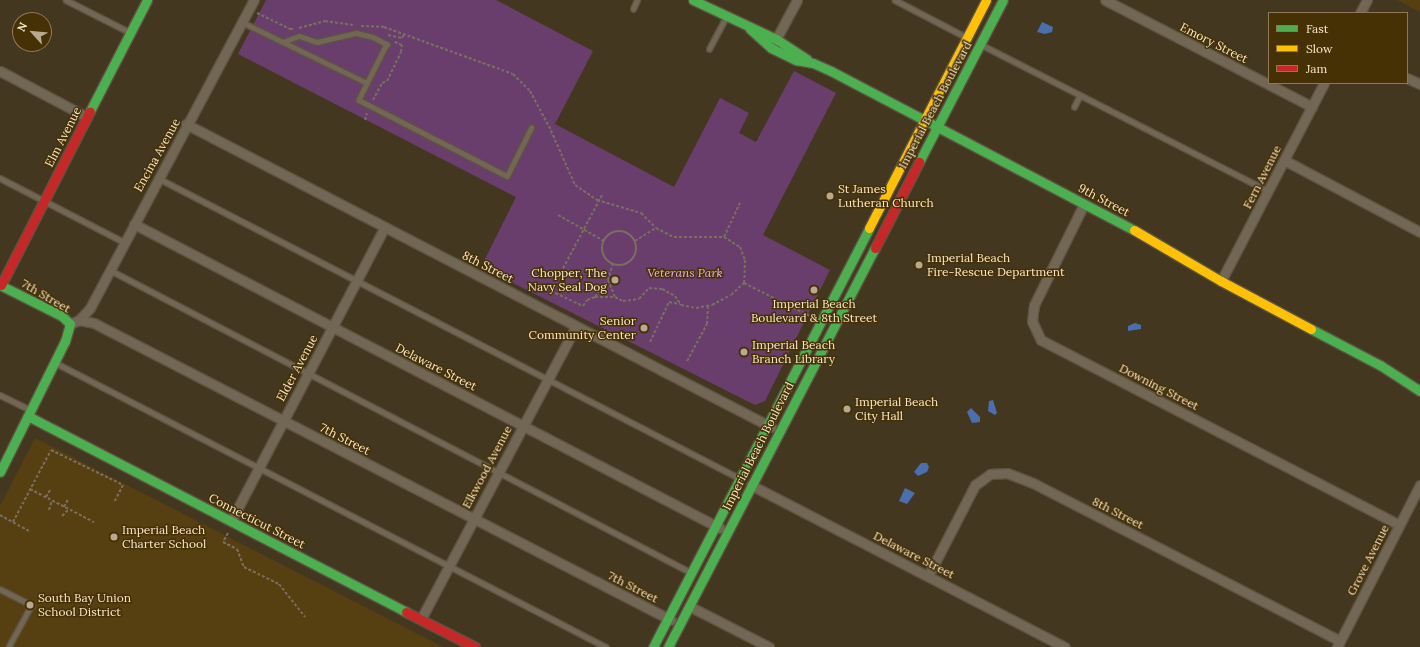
<!DOCTYPE html>
<html>
<head>
<meta charset="utf-8">
<style>
	body { margin:0 }
	#map { position:relative; width:1420px; height:647px; overflow:hidden; background:#433720; font-family:Lora,serif }
	div>[style] { position:absolute }
	[style*='--x'] { left:calc(var(--x)*1px); top:calc(var(--y)*1px); width:calc(var(--w)*1px); rotate:calc(var(--a)*1deg) }
	.built>* { inset:0; background:#564012 }
	.green>* { inset:0; background:#693e6d }
	.water>* { inset:0; background:#496fac }
	.path>* { height:2px; margin-top:-1px; transform-origin:0; background:repeating-linear-gradient(90deg,#796f5e 0 3px,transparent 0 5px) }
	.path>.ring { margin:-1px; padding:0; box-sizing:content-box; background:none; border:2px solid #796f5e; border-radius:50% }
	.roads { filter:drop-shadow(1px 0 #5d5341) drop-shadow(-1px 0 #5d5341) drop-shadow(0 1px #5d5341) drop-shadow(0 -1px #5d5341) }
	.lane>* { height:4.5px; margin:-2.25px; padding:0 2.25px; transform-origin:2.25px; border-radius:2.25px; background:#716754 }
	.street>* { height:9px; margin:-4.5px; padding:0 4.5px; transform-origin:4.5px; border-radius:4.5px; background:#716754 }
	.fast>* { height:9px; margin:-4.5px; padding:0 4.5px; transform-origin:4.5px; border-radius:4.5px; background:#4caf50 }
	.slow>* { height:9px; margin:-4.5px; padding:0 4.5px; transform-origin:4.5px; border-radius:4.5px; background:#ffc107 }
	.jam>* { height:9px; margin:-4.5px; padding:0 4.5px; transform-origin:4.5px; border-radius:4.5px; background:#c62828 }
	.dots>* { width:11px; height:11px; translate:-50% -50%; box-sizing:border-box; border:2px solid #463105; border-radius:50% }
	span { translate:-50% -50%; white-space:nowrap; text-align:center; line-height:1.15; -webkit-text-stroke:3px #463105; paint-order:stroke }
	.street-label { font-size:12px; color:#f7e6cc }
	.poi-label { font-size:12px; color:#f7e6cc }
	.left { translate:0 -50%; text-align:left }
	.right { translate:-100% -50%; text-align:right }
	.park-label { font-size:12px; color:#eaaef8; font-style:italic }
	.legend { position:absolute; left:1268px; top:12px; width:140px; height:72px; box-sizing:border-box; background:#463105; border:1px solid #8d7955; margin:0; padding:5px 7px; list-style:none; font-size:12px; color:#f7e6cc }
	.legend li { display:flex; align-items:center; gap:8px; height:20px }
	.legend b { width:20px; border:1px solid #8d7955 }
	.north { position:absolute; left:12px; top:12px; width:40px; height:40px; box-sizing:border-box; background:#463105; border:1px solid #8d7955; border-radius:50%; rotate:297deg; font-size:11px; font-weight:700; line-height:16px; text-align:center; color:#f7e6cc }
	.north::after { content:''; display:block; margin:auto; width:14px; height:18px; background:#b8a990; clip-path:polygon(50% 0,100% 100%,50% 72%,0 100%) }
</style>
</head>
<body>
<div id="map">
	<div class="built">
		<div style="clip-path:polygon(1397px 0,1420px 0,1420px 12px)"></div>
		<div style="clip-path:polygon(35px 438px,443px 647px,0 647px,0 506px)"></div>
	</div>
	<div class="green">
		<div style="clip-path:polygon(266px 0,496px 0,593px 51px,555px 124px,674px 187px,720px 98px,749px 113px,739px 133px,756px 142px,794px 71px,836px 93px,763px 235px,830px 270px,765px 401px,755px 405px,481px 267px,516px 197px,238px 54px)"></div>
	</div>
	<div class="water">
		<div style="clip-path:polygon(1042px 22px,1053px 27px,1052px 32px,1045px 34px,1037px 32px)"></div>
		<div style="clip-path:polygon(1135px 323px,1141px 325px,1141px 329px,1128px 331px,1128px 326px)"></div>
		<div style="clip-path:polygon(993px 400px,997px 413px,995px 415px,988px 411px,989px 401px)"></div>
		<div style="clip-path:polygon(971px 408px,980px 417px,980px 422px,972px 423px,967px 412px)"></div>
		<div style="clip-path:polygon(921px 463px,927px 463px,929px 467px,927px 472px,918px 476px,914px 472px)"></div>
		<div style="clip-path:polygon(905px 488px,915px 493px,907px 504px,899px 501px)"></div>
	</div>
	<div class="path">
		<div style="--x:257;--y:13;--w:37;--a:26"></div>
		<div style="--x:290;--y:29;--w:4;--a:0"></div>
		<div style="--x:361;--y:26;--w:23;--a:2"></div>
		<div style="--x:384;--y:27;--w:137;--a:20"></div>
		<div style="--x:513;--y:74;--w:24;--a:45"></div>
		<div style="--x:530;--y:91;--w:40;--a:62"></div>
		<div style="--x:549;--y:126;--w:64;--a:66.2"></div>
		<div style="--x:575;--y:185;--w:27;--a:34"></div>
		<div style="--x:597;--y:200;--w:46;--a:16.5"></div>
		<div style="--x:641;--y:213;--w:21;--a:45"></div>
		<div style="--x:656;--y:228;--w:20;--a:27"></div>
		<div style="--x:674;--y:237;--w:50;--a:0"></div>
		<div style="--x:724;--y:237;--w:19;--a:32"></div>
		<div style="--x:740;--y:247;--w:14;--a:69"></div>
		<div style="--x:745;--y:260;--w:23;--a:92"></div>
		<div style="--x:744;--y:283;--w:74;--a:26.6"></div>
		<div style="--x:299;--y:28;--w:27;--a:-15"></div>
		<div style="--x:325;--y:21;--w:28;--a:8"></div>
		<div style="--x:388;--y:35;--w:14;--a:12"></div>
		<div style="--x:402;--y:38;--w:4;--a:-63"></div>
		<div style="--x:373;--y:100;--w:19;--a:-62"></div>
		<div style="--x:382;--y:83;--w:5;--a:-22"></div>
		<div style="--x:387;--y:81;--w:32;--a:-64"></div>
		<div style="--x:401;--y:52;--w:7;--a:-82"></div>
		<div style="--x:402;--y:45;--w:8;--a:-157"></div>
		<div style="--x:365;--y:120;--w:7;--a:-74"></div>
		<div style="--x:602;--y:195;--w:109;--a:118"></div>
		<div style="--x:551;--y:291;--w:35;--a:25"></div>
		<div style="--x:583;--y:306;--w:7;--a:-56"></div>
		<div style="--x:587;--y:300;--w:9;--a:-21"></div>
		<div style="--x:595;--y:297;--w:20;--a:0"></div>
		<div style="--x:615;--y:297;--w:9;--a:27"></div>
		<div style="--x:623;--y:301;--w:16;--a:-7"></div>
		<div style="--x:639;--y:299;--w:15;--a:-48"></div>
		<div style="--x:649;--y:288;--w:13;--a:4"></div>
		<div style="--x:662;--y:289;--w:15;--a:28"></div>
		<div style="--x:675;--y:296;--w:11;--a:56"></div>
		<div style="--x:681;--y:305;--w:15;--a:11"></div>
		<div style="--x:696;--y:308;--w:16;--a:-11"></div>
		<div style="--x:712;--y:305;--w:21;--a:-28"></div>
		<div style="--x:731;--y:295;--w:18;--a:-43"></div>
		<div style="--x:558;--y:215;--w:53;--a:29.5"></div>
		<div class="ring" style="left:602px;top:231px;width:32px;height:32px"></div>
		<div style="--x:724;--y:237;--w:38;--a:-65"></div>
		<div style="--x:635;--y:241;--w:25;--a:-32"></div>
		<div style="--x:613;--y:263;--w:18;--a:106"></div>
		<div style="--x:608;--y:280;--w:18;--a:68"></div>
		<div style="--x:595;--y:297;--w:20;--a:-53"></div>
		<div style="--x:650;--y:342;--w:44;--a:-64.6"></div>
		<div style="--x:669;--y:302;--w:11;--a:10"></div>
		<div style="--x:687;--y:361;--w:42;--a:-61.6"></div>
		<div style="--x:707;--y:324;--w:18;--a:-87"></div>
		<div style="--x:30;--y:489;--w:72;--a:27.3"></div>
		<div style="--x:46;--y:497;--w:8;--a:-60"></div>
		<div style="--x:64;--y:507;--w:9;--a:-63"></div>
		<div style="--x:49;--y:510;--w:10;--a:-73"></div>
		<div style="--x:0;--y:515;--w:33;--a:29"></div>
		<div style="--x:62;--y:516;--w:10;--a:-45"></div>
		<div style="--x:13;--y:522;--w:81;--a:-62.2"></div>
		<div style="--x:51;--y:450;--w:80;--a:25.9"></div>
		<div style="--x:123;--y:485;--w:18;--a:117"></div>
		<div style="--x:228;--y:533;--w:10;--a:119"></div>
		<div style="--x:223;--y:542;--w:16;--a:27"></div>
		<div style="--x:237;--y:549;--w:19;--a:69"></div>
		<div style="--x:244;--y:567;--w:39;--a:26"></div>
		<div style="--x:279;--y:584;--w:42;--a:51.8"></div>
	</div>
	<div class="roads">
		<div class="lane">
			<div style="--x:66;--y:0;--w:71;--a:26.9"></div>
			<div style="--x:895;--y:0;--w:80;--a:27.5"></div>
			<div style="--x:633;--y:9;--w:10;--a:-66"></div>
			<div style="--x:242;--y:22;--w:139;--a:26"></div>
			<div style="--x:283;--y:42;--w:17;--a:-21"></div>
			<div style="--x:299;--y:36;--w:19;--a:18"></div>
			<div style="--x:317;--y:42;--w:40;--a:-13"></div>
			<div style="--x:356;--y:33;--w:17;--a:13"></div>
			<div style="--x:373;--y:37;--w:16;--a:27"></div>
			<div style="--x:387;--y:44;--w:63;--a:116.6"></div>
			<div style="--x:359;--y:100;--w:166;--a:27.2"></div>
			<div style="--x:507;--y:176;--w:54;--a:-63.4"></div>
			<div style="--x:982;--y:45;--w:321;--a:27"></div>
			<div style="--x:709;--y:49;--w:36;--a:-62"></div>
			<div style="--x:1074;--y:107;--w:13;--a:-63"></div>
			<div style="--x:0;--y:178;--w:140;--a:27.3"></div>
			<div style="--x:158;--y:178;--w:654;--a:27.31"></div>
			<div style="--x:110;--y:270;--w:654;--a:27.51"></div>
			<div style="--x:56;--y:363;--w:619;--a:27.31"></div>
			<div style="--x:0;--y:395;--w:32;--a:26"></div>
			<div style="--x:0;--y:589;--w:36;--a:27"></div>
			<div style="--x:32;--y:605;--w:48;--a:118.7"></div>
		</div>
		<div class="street">
			<div style="--x:1105;--y:0;--w:233;--a:27.3"></div>
			<div style="--x:1360;--y:13;--w:15;--a:-62"></div>
			<div style="--x:774;--y:43;--w:49;--a:-61.9"></div>
			<div style="--x:0;--y:71;--w:98;--a:27.9"></div>
			<div style="--x:1407;--y:78;--w:14;--a:25"></div>
			<div style="--x:186;--y:124;--w:659;--a:27.38"></div>
			<div style="--x:1284;--y:160;--w:154;--a:27.9"></div>
			<div style="--x:1084;--y:204;--w:113;--a:116.3"></div>
			<div style="--x:1034;--y:305;--w:16;--a:97"></div>
			<div style="--x:1032;--y:321;--w:21;--a:65"></div>
			<div style="--x:1041;--y:340;--w:403;--a:27.3"></div>
			<div style="--x:134;--y:224;--w:660;--a:27.42"></div>
			<div style="--x:1221;--y:281;--w:223;--a:-62.5"></div>
			<div style="--x:79;--y:320;--w:16;--a:-47"></div>
			<div style="--x:90;--y:308;--w:349;--a:-62"></div>
			<div style="--x:70;--y:324;--w:10;--a:-24"></div>
			<div style="--x:79;--y:320;--w:15;--a:11"></div>
			<div style="--x:94;--y:323;--w:649;--a:27.24"></div>
			<div style="--x:751;--y:485;--w:353;--a:27.3"></div>
			<div style="--x:231;--y:521;--w:332;--a:-62.4"></div>
			<div style="--x:928;--y:576;--w:102;--a:-62.7"></div>
			<div style="--x:975;--y:485;--w:19;--a:-36"></div>
			<div style="--x:990;--y:474;--w:17;--a:-3"></div>
			<div style="--x:1007;--y:473;--w:28;--a:21"></div>
			<div style="--x:1033;--y:483;--w:345;--a:27.2"></div>
			<div style="--x:689;--y:606;--w:90;--a:27.1"></div>
			<div style="--x:421;--y:619;--w:331;--a:-62.1"></div>
			<div style="--x:1337;--y:647;--w:182;--a:-62.9"></div>
		</div>
		<div class="fast">
			<div style="--x:693;--y:0;--w:92;--a:25.2"></div>
			<div style="--x:776;--y:39;--w:37;--a:33"></div>
			<div style="--x:750;--y:29;--w:28;--a:42"></div>
			<div style="--x:771;--y:48;--w:28;--a:26"></div>
			<div style="--x:796;--y:60;--w:17;--a:10"></div>
			<div style="--x:813;--y:63;--w:20;--a:24"></div>
			<div style="--x:831;--y:71;--w:342;--a:27.7"></div>
			<div style="--x:90;--y:111;--w:125;--a:-62.8"></div>
			<div style="--x:919;--y:162;--w:182;--a:-62.6"></div>
			<div style="--x:0;--y:285;--w:69;--a:26.6"></div>
			<div style="--x:62;--y:316;--w:11;--a:45"></div>
			<div style="--x:70;--y:324;--w:18;--a:106"></div>
			<div style="--x:65;--y:341;--w:146;--a:116.4"></div>
			<div style="--x:1311;--y:329;--w:78;--a:27.6"></div>
			<div style="--x:1380;--y:365;--w:48;--a:33"></div>
			<div style="--x:28;--y:416;--w:426;--a:27.4"></div>
			<div style="--x:653;--y:647;--w:471;--a:-62.7"></div>
			<div style="--x:668;--y:647;--w:449;--a:-62.6"></div>
		</div>
		<div class="slow">
			<div style="--x:869;--y:228;--w:256;--a:-62.8"></div>
			<div style="--x:1134;--y:230;--w:101;--a:30.4"></div>
			<div style="--x:1221;--y:281;--w:102;--a:28.1"></div>
		</div>
		<div class="jam">
			<div style="--x:875;--y:248;--w:97;--a:-62.9"></div>
			<div style="--x:1;--y:285;--w:195;--a:-62.9"></div>
			<div style="--x:406;--y:612;--w:77;--a:26.9"></div>
		</div>
	</div>
	<div class="dots">
		<div style="left:830px;top:196px;background:#b8a990"></div>
		<div style="left:919px;top:265px;background:#b8a990"></div>
		<div style="left:615px;top:280px;background:#b8a990"></div>
		<div style="left:814px;top:290px;background:#b8a990"></div>
		<div style="left:644px;top:328px;background:#b8a990"></div>
		<div style="left:744px;top:352px;background:#b8a990"></div>
		<div style="left:847px;top:409px;background:#b8a990"></div>
		<div style="left:114px;top:537px;background:#b8a990"></div>
		<div style="left:30px;top:605px;background:#b8a990"></div>
	</div>
	<div class="street-label">
		<span style="left:1214px;top:43px;rotate:27deg">Emory Street</span>
		<span style="left:935px;top:105px;rotate:-62deg">Imperial Beach Boulevard</span>
		<span style="left:63px;top:137px;rotate:-63deg">Elm Avenue</span>
		<span style="left:157px;top:155px;rotate:-61deg">Encina Avenue</span>
		<span style="left:1262px;top:177px;rotate:-63deg">Fern Avenue</span>
		<span style="left:1104px;top:200px;rotate:28deg">9th Street</span>
		<span style="left:488px;top:267px;rotate:27deg">8th Street</span>
		<span style="left:46px;top:296px;rotate:30deg">7th Street</span>
		<span style="left:436px;top:367px;rotate:27deg">Delaware Street</span>
		<span style="left:297px;top:368px;rotate:-62deg">Elder Avenue</span>
		<span style="left:1159px;top:387px;rotate:27deg">Downing Street</span>
		<span style="left:345px;top:439px;rotate:27deg">7th Street</span>
		<span style="left:758px;top:446px;rotate:-63deg">Imperial Beach Boulevard</span>
		<span style="left:487px;top:467px;rotate:-62deg">Elkwood Avenue</span>
		<span style="left:1118px;top:513px;rotate:27deg">8th Street</span>
		<span style="left:257px;top:521px;rotate:27deg">Connecticut Street</span>
		<span style="left:914px;top:555px;rotate:27deg">Delaware Street</span>
		<span style="left:1368px;top:560px;rotate:-63deg">Grove Avenue</span>
		<span style="left:633px;top:587px;rotate:27deg">7th Street</span>
	</div>
	<div class="poi-label">
		<span class="left" style="left:838px;top:196px">St James<br>Lutheran Church</span>
		<span class="left" style="left:927px;top:265px">Imperial Beach<br>Fire-Rescue Department</span>
		<span class="right" style="left:607px;top:280px">Chopper, The<br>Navy Seal Dog</span>
		<span style="left:814px;top:311px">Imperial Beach<br>Boulevard &amp; 8th Street</span>
		<span class="right" style="left:636px;top:328px">Senior<br>Community Center</span>
		<span class="left" style="left:752px;top:352px">Imperial Beach<br>Branch Library</span>
		<span class="left" style="left:855px;top:409px">Imperial Beach<br>City Hall</span>
		<span class="left" style="left:122px;top:537px">Imperial Beach<br>Charter School</span>
		<span class="left" style="left:38px;top:605px">South Bay Union<br>School District</span>
	</div>
	<div class="park-label">
		<span style="left:685px;top:273px">Veterans Park</span>
	</div>
	<ul class="legend">
	<li><b style="height:5px;background:#4caf50"></b>Fast</li>
	<li><b style="height:5px;background:#ffc107"></b>Slow</li>
	<li><b style="height:5px;background:#c62828"></b>Jam</li>
	</ul>
	<div class="north">N</div>
</div>
</body>
</html>
